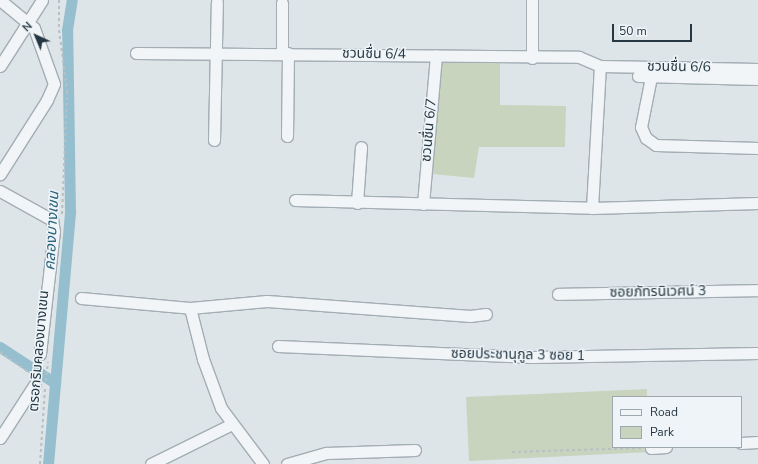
<!DOCTYPE html>
<html>
<head>
<meta charset="utf-8">
<style>
	body { margin:0 }
	#map { position:relative; width:758px; height:464px; overflow:hidden; background:#dee5e9; font-family:"Nunito Sans","Noto Sans Thai",sans-serif }
	div>[style] { position:absolute }
	[style*='--x'] { left:calc(var(--x)*1px); top:calc(var(--y)*1px); width:calc(var(--w)*1px); rotate:calc(var(--a)*1deg) }
	.green>* { inset:0; background:#c9d4be }
	.canal>* { height:11px; margin:-5.5px; padding:0 5.5px; transform-origin:5.5px; border-radius:5.5px; background:#95bfce }
	.path>* { height:2px; margin-top:-1px; transform-origin:0; background:repeating-linear-gradient(90deg,#b8c0c4 0 3px,transparent 0 6px) }
	.roads { filter:drop-shadow(1px 0 #a3adb4) drop-shadow(-1px 0 #a3adb4) drop-shadow(0 1px #a3adb4) drop-shadow(0 -1px #a3adb4) }
	.minor>* { height:11px; margin:-5.5px; padding:0 5.5px; transform-origin:5.5px; border-radius:5.5px; background:#f1f5f7 }
	span { translate:-50% -50%; white-space:nowrap; text-align:center; line-height:1.15; -webkit-text-stroke:3px #eef4f7; paint-order:stroke }
	.street-label { font-size:14px; color:#253742 }
	.water-label { font-size:15px; color:#2b637a; font-style:italic }
	.legend { position:absolute; left:612px; top:396px; width:130px; height:52px; box-sizing:border-box; background:#eef4f7; border:1px solid #9ea8af; margin:0; padding:5px 7px; list-style:none; font-size:12px; color:#253742 }
	.legend li { display:flex; align-items:center; gap:8px; height:20px }
	.legend b { width:20px; border:1px solid #9ea8af }
	.north { position:absolute; left:16px; top:16px; width:40px; height:40px; -webkit-text-stroke:3px #eef4f7; paint-order:stroke; rotate:316deg; font-size:11px; font-weight:700; line-height:16px; text-align:center; color:#253742 }
	.north::after { content:''; display:block; margin:auto; width:14px; height:18px; background:#253742; clip-path:polygon(50% 0,100% 100%,50% 72%,0 100%) }
	.scale { position:absolute; left:612px; top:24px; width:80px; height:18px; box-sizing:border-box; border:2px solid #253742; border-top:0; padding-left:5px; font-size:12px; line-height:14px; white-space:nowrap; color:#253742; -webkit-text-stroke:3px #eef4f7; paint-order:stroke }
</style>
</head>
<body>
<div id="map">
	<div class="green">
		<div style="clip-path:polygon(442px 63px,500px 63px,500px 105px,566px 106px,565px 147px,479px 147px,474px 178px,432px 174px)"></div>
		<div style="clip-path:polygon(647px 389px,647px 397px,613px 397px,613px 447px,650px 447px,650px 452px,469px 461px,466px 397px)"></div>
	</div>
	<div class="canal">
		<div style="--x:0;--y:347;--w:66;--a:33.2"></div>
		<div style="--x:48;--y:464;--w:254;--a:-85"></div>
		<div style="--x:70;--y:211;--w:181;--a:-90.9"></div>
		<div style="--x:67;--y:30;--w:30;--a:-81"></div>
	</div>
	<div class="path">
		<div style="--x:59;--y:0;--w:30;--a:90"></div>
		<div style="--x:59;--y:30;--w:62;--a:82.5"></div>
		<div style="--x:67;--y:91;--w:125;--a:92.3"></div>
		<div style="--x:0;--y:352;--w:39;--a:35"></div>
		<div style="--x:46;--y:381;--w:19;--a:-84"></div>
		<div style="--x:512;--y:452;--w:129;--a:-1.8"></div>
		<div style="--x:40;--y:464;--w:76;--a:-86.2"></div>
	</div>
	<div class="roads">
		<div class="minor">
			<div style="--x:0;--y:0;--w:44;--a:39.5"></div>
			<div style="--x:34;--y:28;--w:59;--a:70.3"></div>
			<div style="--x:54;--y:84;--w:17;--a:114"></div>
			<div style="--x:47;--y:100;--w:88;--a:122.4"></div>
			<div style="--x:532;--y:0;--w:58;--a:90"></div>
			<div style="--x:282;--y:3;--w:50;--a:90"></div>
			<div style="--x:136;--y:53;--w:443;--a:0.5"></div>
			<div style="--x:579;--y:57;--w:23;--a:23"></div>
			<div style="--x:0;--y:66;--w:78;--a:-57.5"></div>
			<div style="--x:600;--y:66;--w:158;--a:1.1"></div>
			<div style="--x:638;--y:76;--w:120;--a:1.4"></div>
			<div style="--x:651;--y:77;--w:51;--a:101.3"></div>
			<div style="--x:641;--y:127;--w:12;--a:66"></div>
			<div style="--x:646;--y:138;--w:12;--a:35"></div>
			<div style="--x:656;--y:145;--w:102;--a:1.7"></div>
			<div style="--x:287;--y:136;--w:83;--a:-89.3"></div>
			<div style="--x:214;--y:140;--w:138;--a:-88.8"></div>
			<div style="--x:0;--y:191;--w:60;--a:29.1"></div>
			<div style="--x:52;--y:220;--w:11;--a:80"></div>
			<div style="--x:54;--y:231;--w:124;--a:96.5"></div>
			<div style="--x:295;--y:200;--w:297;--a:1.5"></div>
			<div style="--x:592;--y:208;--w:166;--a:-1.7"></div>
			<div style="--x:357;--y:203;--w:56;--a:-85.9"></div>
			<div style="--x:423;--y:204;--w:149;--a:-85"></div>
			<div style="--x:592;--y:208;--w:142;--a:-86.8"></div>
			<div style="--x:558;--y:294;--w:200;--a:-1.1"></div>
			<div style="--x:81;--y:298;--w:109;--a:5.2"></div>
			<div style="--x:190;--y:308;--w:77;--a:-5.2"></div>
			<div style="--x:267;--y:301;--w:204;--a:4.2"></div>
			<div style="--x:470;--y:316;--w:16;--a:-7"></div>
			<div style="--x:190;--y:308;--w:53;--a:75.7"></div>
			<div style="--x:203;--y:359;--w:52;--a:69.8"></div>
			<div style="--x:221;--y:408;--w:70;--a:53.1"></div>
			<div style="--x:278;--y:346;--w:254;--a:2.5"></div>
			<div style="--x:532;--y:357;--w:226;--a:-1"></div>
			<div style="--x:0;--y:438;--w:64;--a:-57.1"></div>
			<div style="--x:741;--y:443;--w:17;--a:-3"></div>
			<div style="--x:651;--y:448;--w:15;--a:-4"></div>
			<div style="--x:151;--y:464;--w:90;--a:-26.3"></div>
			<div style="--x:287;--y:464;--w:41;--a:-15.8"></div>
			<div style="--x:326;--y:453;--w:89;--a:-1.9"></div>
		</div>
	</div>
	<div class="street-label">
		<span style="left:374px;top:54px;rotate:1deg">ชวนชื่น 6/4</span>
		<span style="left:679px;top:67px;rotate:1deg">ชวนชื่น 6/6</span>
		<span style="left:429px;top:130px;rotate:-85deg">ชวนชื่น 6/7</span>
		<span style="left:658px;top:292px;rotate:-1deg">ซอยภัทรนิเวศน์ 3</span>
		<span style="left:39px;top:351px;rotate:-85deg">ตรอกริมคลองบางเขน</span>
		<span style="left:518px;top:355px;rotate:1deg">ซอยประชานุกูล 3 ซอย 1</span>
	</div>
	<div class="water-label">
		<span style="left:52px;top:231px;rotate:-87deg">คลองบางเขน</span>
	</div>
	<ul class="legend">
	<li><b style="height:5px;background:#f1f5f7"></b>Road</li>
	<li><b style="height:11px;background:#c9d4be"></b>Park</li>
	</ul>
	<div class="north">N</div>
	<div class="scale">50 m</div>
</div>
</body>
</html>
